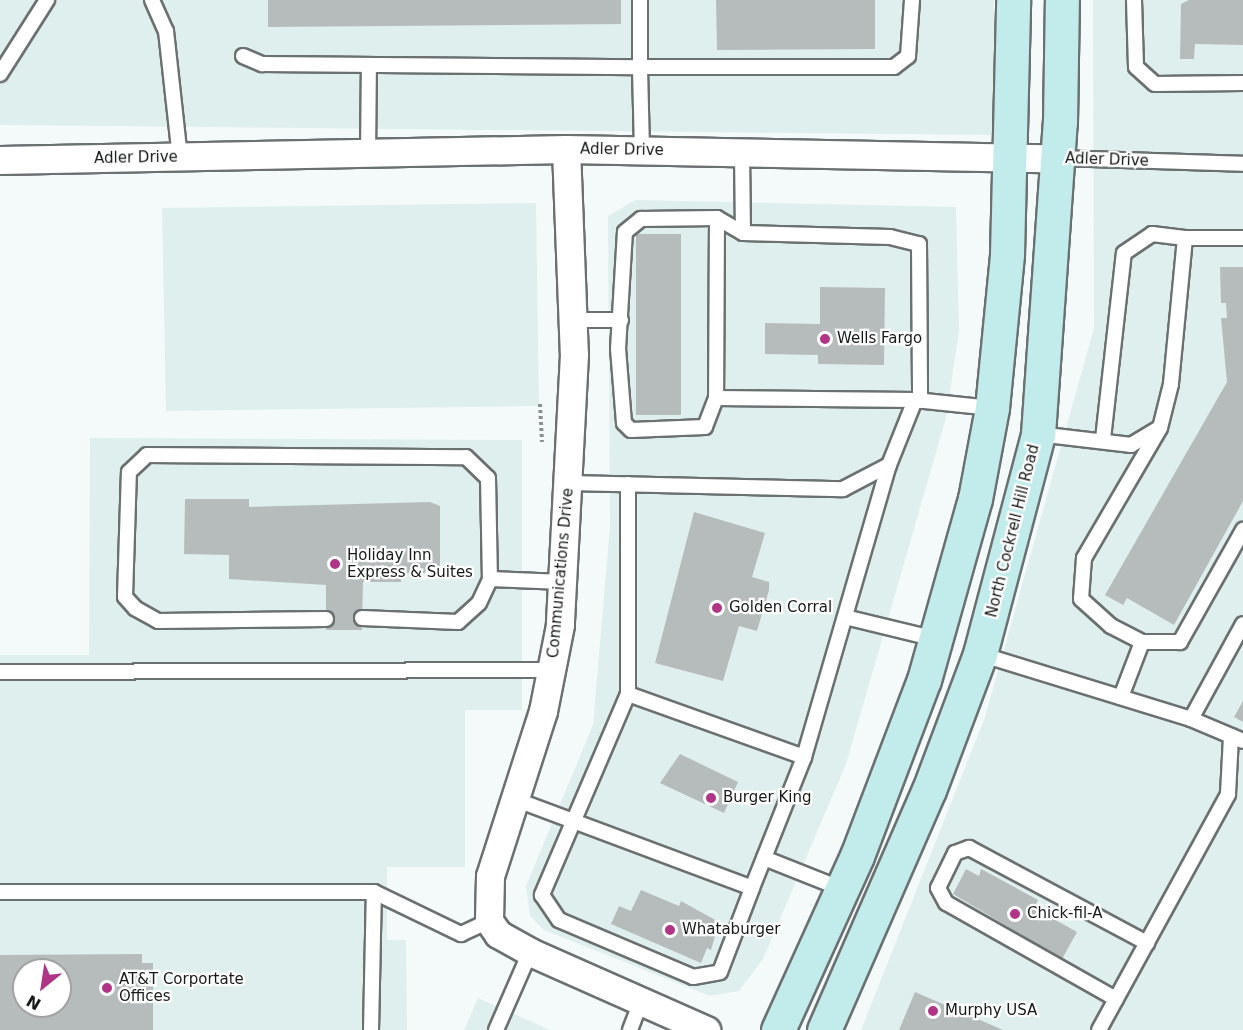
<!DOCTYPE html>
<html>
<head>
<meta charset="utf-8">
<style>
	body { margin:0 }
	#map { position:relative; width:1243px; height:1030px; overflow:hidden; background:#f4fafa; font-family:"DejaVu Sans",sans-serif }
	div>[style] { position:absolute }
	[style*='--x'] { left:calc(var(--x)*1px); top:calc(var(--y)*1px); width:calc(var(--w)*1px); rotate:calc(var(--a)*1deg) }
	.built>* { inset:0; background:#dfefee }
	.building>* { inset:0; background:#b6bcbc }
	.path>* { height:4px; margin-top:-2px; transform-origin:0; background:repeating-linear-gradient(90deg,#8a8e8e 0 3px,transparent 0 6px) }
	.roads { filter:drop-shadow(2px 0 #6b7070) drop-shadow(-2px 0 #6b7070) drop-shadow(0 2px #6b7070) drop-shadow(0 -2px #6b7070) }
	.lane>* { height:14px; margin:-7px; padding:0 7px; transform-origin:7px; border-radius:7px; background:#fff }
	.street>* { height:27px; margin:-13.5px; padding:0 13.5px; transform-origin:13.5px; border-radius:13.5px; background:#fff }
	.secondary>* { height:33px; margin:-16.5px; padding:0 16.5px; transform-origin:16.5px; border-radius:16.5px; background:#c2ebeb }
	.dots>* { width:16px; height:16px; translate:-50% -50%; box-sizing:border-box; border:3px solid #fff; border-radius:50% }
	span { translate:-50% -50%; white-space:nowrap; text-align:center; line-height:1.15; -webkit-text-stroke:4.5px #fff; paint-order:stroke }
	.street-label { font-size:15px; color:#171a19 }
	.poi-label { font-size:15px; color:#171a19 }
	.left { translate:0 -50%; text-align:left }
	.north { position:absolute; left:12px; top:958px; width:60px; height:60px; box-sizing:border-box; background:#fff; border:2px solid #a2a3a3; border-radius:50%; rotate:210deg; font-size:16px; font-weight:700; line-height:24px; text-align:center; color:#171a19 }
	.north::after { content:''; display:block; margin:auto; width:21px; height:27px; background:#b13587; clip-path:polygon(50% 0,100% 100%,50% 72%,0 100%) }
</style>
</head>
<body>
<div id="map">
	<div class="built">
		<div style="clip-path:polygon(0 0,994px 0,994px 135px,0 125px)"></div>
		<div style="clip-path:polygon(1093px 0,1243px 0,1243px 1030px,861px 1030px,985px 717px,1094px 328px)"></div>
		<div style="clip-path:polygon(635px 200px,956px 207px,959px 331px,946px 418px,846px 764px,763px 959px,739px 991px,710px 996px,544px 930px,530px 916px,526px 886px,593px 725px,610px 526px,608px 216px)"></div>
		<div style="clip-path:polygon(536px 203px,539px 406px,166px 411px,162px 208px)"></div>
		<div style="clip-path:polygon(evenodd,90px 438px,522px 440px,522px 710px,465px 710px,465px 867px,387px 867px,387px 940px,406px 940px,407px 1030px,0 1030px,0 655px,89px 655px,90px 438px,24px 970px,60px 970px,60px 1006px,24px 1006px,24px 970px)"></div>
		<div style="clip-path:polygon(478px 998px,550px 1030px,464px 1030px)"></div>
	</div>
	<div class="building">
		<div style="clip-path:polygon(268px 0,621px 0,621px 24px,268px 27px)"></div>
		<div style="clip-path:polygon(716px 0,875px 0,875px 49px,717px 50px)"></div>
		<div style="clip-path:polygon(1189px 0,1243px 0,1243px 45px,1195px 44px,1194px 59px,1180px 59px,1181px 4px)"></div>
		<div style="clip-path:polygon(636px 234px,681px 234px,681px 415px,636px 415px)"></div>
		<div style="clip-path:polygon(1220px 267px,1243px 267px,1243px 501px,1174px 625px,1127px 598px,1123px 605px,1105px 595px,1227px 382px,1221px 318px,1227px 318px,1226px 303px,1221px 303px)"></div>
		<div style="clip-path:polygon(820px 287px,885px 288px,884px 365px,818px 364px,818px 355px,765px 354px,765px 323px,820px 324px)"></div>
		<div style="clip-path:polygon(185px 499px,249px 499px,249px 507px,430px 502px,440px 506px,440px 573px,401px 573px,401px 582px,363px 582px,362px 630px,326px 630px,326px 585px,229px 579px,229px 555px,184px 554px)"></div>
		<div style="clip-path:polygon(694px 512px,765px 533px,752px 577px,769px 582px,769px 590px,757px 631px,739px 626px,723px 681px,655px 663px)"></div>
		<div style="clip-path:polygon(1243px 701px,1243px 722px,1234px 717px)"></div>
		<div style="clip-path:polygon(680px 754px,738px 782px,724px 813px,660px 783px)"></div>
		<div style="clip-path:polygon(966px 869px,979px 876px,981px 869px,1038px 900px,1034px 908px,1077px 932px,1062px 959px,953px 894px)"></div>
		<div style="clip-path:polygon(641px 890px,679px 906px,681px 901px,719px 922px,711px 950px,707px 948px,701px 963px,611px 924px,619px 906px,631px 911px)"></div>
		<div style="clip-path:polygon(evenodd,142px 954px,142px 963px,153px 963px,153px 1030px,0 1030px,0 955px,142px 954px,24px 970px,60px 970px,60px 1006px,24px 1006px,24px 970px)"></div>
		<div style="clip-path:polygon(915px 992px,1003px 1030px,899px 1030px)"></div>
	</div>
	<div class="path">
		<div style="--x:540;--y:404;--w:38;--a:87"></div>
	</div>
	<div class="roads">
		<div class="lane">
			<div style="--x:152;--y:0;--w:34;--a:66"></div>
			<div style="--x:166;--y:31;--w:128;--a:83.7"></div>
			<div style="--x:1134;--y:0;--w:67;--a:88.3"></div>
			<div style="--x:1136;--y:67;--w:25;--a:42"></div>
			<div style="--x:1155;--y:84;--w:88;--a:-0.7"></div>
			<div style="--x:243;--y:56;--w:21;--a:23"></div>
			<div style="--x:262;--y:64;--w:378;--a:0.5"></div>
			<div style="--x:640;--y:67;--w:67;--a:-90"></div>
			<div style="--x:0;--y:74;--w:88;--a:-57.6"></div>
			<div style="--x:642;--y:150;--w:83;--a:-91.4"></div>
			<div style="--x:640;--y:67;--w:254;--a:0"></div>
			<div style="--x:894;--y:67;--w:18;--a:-38"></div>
			<div style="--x:908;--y:56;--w:56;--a:-85.9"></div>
			<div style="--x:742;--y:152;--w:81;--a:89.3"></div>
			<div style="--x:368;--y:154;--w:89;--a:-89.4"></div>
			<div style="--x:1057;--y:158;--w:186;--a:1.8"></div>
			<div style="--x:717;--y:218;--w:180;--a:90.3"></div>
			<div style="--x:716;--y:398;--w:199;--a:0.6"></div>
			<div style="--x:915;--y:400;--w:77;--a:5.9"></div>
			<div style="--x:1185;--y:238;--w:58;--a:0"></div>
			<div style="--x:573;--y:320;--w:48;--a:0"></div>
			<div style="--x:716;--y:398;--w:31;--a:111"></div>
			<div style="--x:705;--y:427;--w:74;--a:177.7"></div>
			<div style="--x:631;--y:430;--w:10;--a:-135"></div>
			<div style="--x:624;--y:423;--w:74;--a:-94.6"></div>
			<div style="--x:618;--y:349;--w:117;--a:-86.6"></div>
			<div style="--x:625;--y:232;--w:21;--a:-39"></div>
			<div style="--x:641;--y:219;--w:76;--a:-0.8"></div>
			<div style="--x:717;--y:218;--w:30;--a:30"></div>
			<div style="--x:743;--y:233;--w:147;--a:1.6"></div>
			<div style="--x:890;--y:237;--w:30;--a:14"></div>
			<div style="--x:919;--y:244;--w:157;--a:89.6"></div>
			<div style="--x:1038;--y:434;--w:94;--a:6.7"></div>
			<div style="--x:1131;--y:445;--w:31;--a:-31"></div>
			<div style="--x:1103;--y:439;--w:187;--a:-83.6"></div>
			<div style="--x:1124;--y:253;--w:34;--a:-34"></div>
			<div style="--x:1152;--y:234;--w:33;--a:7"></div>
			<div style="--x:1185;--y:238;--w:147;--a:95.5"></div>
			<div style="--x:1171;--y:384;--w:45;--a:104"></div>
			<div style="--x:1160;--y:428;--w:151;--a:120.3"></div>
			<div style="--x:1084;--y:558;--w:41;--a:94.2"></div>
			<div style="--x:1081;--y:599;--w:40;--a:42"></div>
			<div style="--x:1111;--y:626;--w:35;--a:27"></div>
			<div style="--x:1142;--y:642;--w:59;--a:110.9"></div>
			<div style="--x:569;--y:483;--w:274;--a:1.3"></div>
			<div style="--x:843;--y:489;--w:52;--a:-27.6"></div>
			<div style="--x:889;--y:465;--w:70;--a:-68.2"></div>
			<div style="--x:628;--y:484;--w:210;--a:90"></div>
			<div style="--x:628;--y:694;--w:187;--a:19.7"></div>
			<div style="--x:845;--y:617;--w:94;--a:13.6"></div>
			<div style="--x:362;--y:618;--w:96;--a:2.4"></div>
			<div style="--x:458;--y:622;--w:28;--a:-42"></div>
			<div style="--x:479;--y:603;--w:26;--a:-65"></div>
			<div style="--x:326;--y:619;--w:168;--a:179.3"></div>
			<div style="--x:158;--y:621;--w:26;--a:-151"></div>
			<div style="--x:135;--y:608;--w:15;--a:-132"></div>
			<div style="--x:125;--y:597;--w:125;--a:-88.2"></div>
			<div style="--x:129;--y:472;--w:25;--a:-43"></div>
			<div style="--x:147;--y:455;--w:319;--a:0.4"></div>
			<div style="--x:466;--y:457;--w:30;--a:44"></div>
			<div style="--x:488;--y:478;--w:101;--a:88.9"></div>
			<div style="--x:490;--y:579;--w:73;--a:2.4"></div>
			<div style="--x:1142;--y:642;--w:38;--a:0"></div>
			<div style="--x:1180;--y:642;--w:129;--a:-60.6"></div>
			<div style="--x:980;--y:654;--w:221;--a:17.1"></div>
			<div style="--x:1191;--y:719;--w:56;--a:22.9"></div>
			<div style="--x:0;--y:672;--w:553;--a:-0.21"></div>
			<div style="--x:628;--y:694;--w:219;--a:113.2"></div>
			<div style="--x:542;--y:895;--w:30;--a:56"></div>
			<div style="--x:559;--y:920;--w:146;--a:23"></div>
			<div style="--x:693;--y:977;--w:27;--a:-10"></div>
			<div style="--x:720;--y:972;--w:90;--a:-69.1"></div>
			<div style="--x:1191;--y:719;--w:108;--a:-61.3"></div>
			<div style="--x:517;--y:800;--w:251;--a:20.5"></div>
			<div style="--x:752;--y:888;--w:141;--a:-68.3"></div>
			<div style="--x:804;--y:757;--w:304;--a:-73.8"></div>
			<div style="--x:764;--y:858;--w:84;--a:21.7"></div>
			<div style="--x:0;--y:892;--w:374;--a:0"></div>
			<div style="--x:1116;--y:999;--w:195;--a:-150.5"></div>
			<div style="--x:946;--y:903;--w:17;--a:-118"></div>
			<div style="--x:938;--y:888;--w:39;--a:-64"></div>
			<div style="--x:955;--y:853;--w:15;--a:-20"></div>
			<div style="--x:969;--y:848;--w:202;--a:28.1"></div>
			<div style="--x:371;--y:1030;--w:138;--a:-88.8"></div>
			<div style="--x:374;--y:892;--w:97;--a:25.8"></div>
			<div style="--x:461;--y:934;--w:31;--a:-25"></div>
			<div style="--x:496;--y:1030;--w:85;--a:-66.4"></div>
			<div style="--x:630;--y:1030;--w:30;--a:-69"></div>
			<div style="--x:1099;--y:1030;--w:269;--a:-61.3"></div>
			<div style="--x:1228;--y:794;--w:58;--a:-87"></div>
		</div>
		<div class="street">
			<div style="--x:566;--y:149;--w:205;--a:87.8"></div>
			<div style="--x:574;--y:354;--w:271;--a:93"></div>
			<div style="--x:560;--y:625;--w:88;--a:101.2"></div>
			<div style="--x:543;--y:711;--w:173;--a:107.8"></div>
			<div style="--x:490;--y:876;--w:45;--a:91.3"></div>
			<div style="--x:489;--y:921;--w:16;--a:55"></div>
			<div style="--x:498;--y:934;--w:37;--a:29"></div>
			<div style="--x:530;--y:952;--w:193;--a:23.9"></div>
			<div style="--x:0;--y:160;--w:566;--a:-1.11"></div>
			<div style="--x:566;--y:149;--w:491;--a:1.1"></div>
		</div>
		<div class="secondary">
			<div style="--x:778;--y:1030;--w:191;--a:-65.6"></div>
			<div style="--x:857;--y:856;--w:188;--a:-69.2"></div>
			<div style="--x:924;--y:680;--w:188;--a:-74.3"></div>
			<div style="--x:975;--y:499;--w:93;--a:-79.4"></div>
			<div style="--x:992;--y:408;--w:155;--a:-84.4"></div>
			<div style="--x:1007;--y:254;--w:254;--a:-88.6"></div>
			<div style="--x:824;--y:1030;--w:262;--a:-66.4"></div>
			<div style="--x:929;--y:790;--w:145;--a:-69.4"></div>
			<div style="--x:980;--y:654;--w:228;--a:-75.2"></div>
			<div style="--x:1038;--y:434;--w:313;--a:-86"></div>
			<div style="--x:1060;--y:122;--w:122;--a:-89.1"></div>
		</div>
	</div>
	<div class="dots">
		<div style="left:825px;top:339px;background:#b13587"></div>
		<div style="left:335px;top:564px;background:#b13587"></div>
		<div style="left:717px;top:608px;background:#b13587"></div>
		<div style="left:711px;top:798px;background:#b13587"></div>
		<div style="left:1015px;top:914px;background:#b13587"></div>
		<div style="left:670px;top:930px;background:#b13587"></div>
		<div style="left:107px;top:988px;background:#b13587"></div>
		<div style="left:933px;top:1011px;background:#b13587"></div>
	</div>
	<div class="street-label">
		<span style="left:622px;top:150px;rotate:1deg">Adler Drive</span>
		<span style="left:136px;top:158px;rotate:-1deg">Adler Drive</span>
		<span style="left:1107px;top:160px;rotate:2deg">Adler Drive</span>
		<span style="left:1013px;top:531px;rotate:-76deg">North Cockrell Hill Road</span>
		<span style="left:561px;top:573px;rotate:-85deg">Communications Drive</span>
	</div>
	<div class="poi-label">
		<span class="left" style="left:837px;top:339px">Wells Fargo</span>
		<span class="left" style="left:347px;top:564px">Holiday Inn<br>Express &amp; Suites</span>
		<span class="left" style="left:729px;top:608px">Golden Corral</span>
		<span class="left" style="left:723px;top:798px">Burger King</span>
		<span class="left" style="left:1027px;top:914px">Chick-fil-A</span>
		<span class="left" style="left:682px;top:930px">Whataburger</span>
		<span class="left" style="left:119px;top:988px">AT&amp;T Corportate<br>Offices</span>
		<span class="left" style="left:945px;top:1011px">Murphy USA</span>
	</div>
	<div class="north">N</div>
</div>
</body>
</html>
